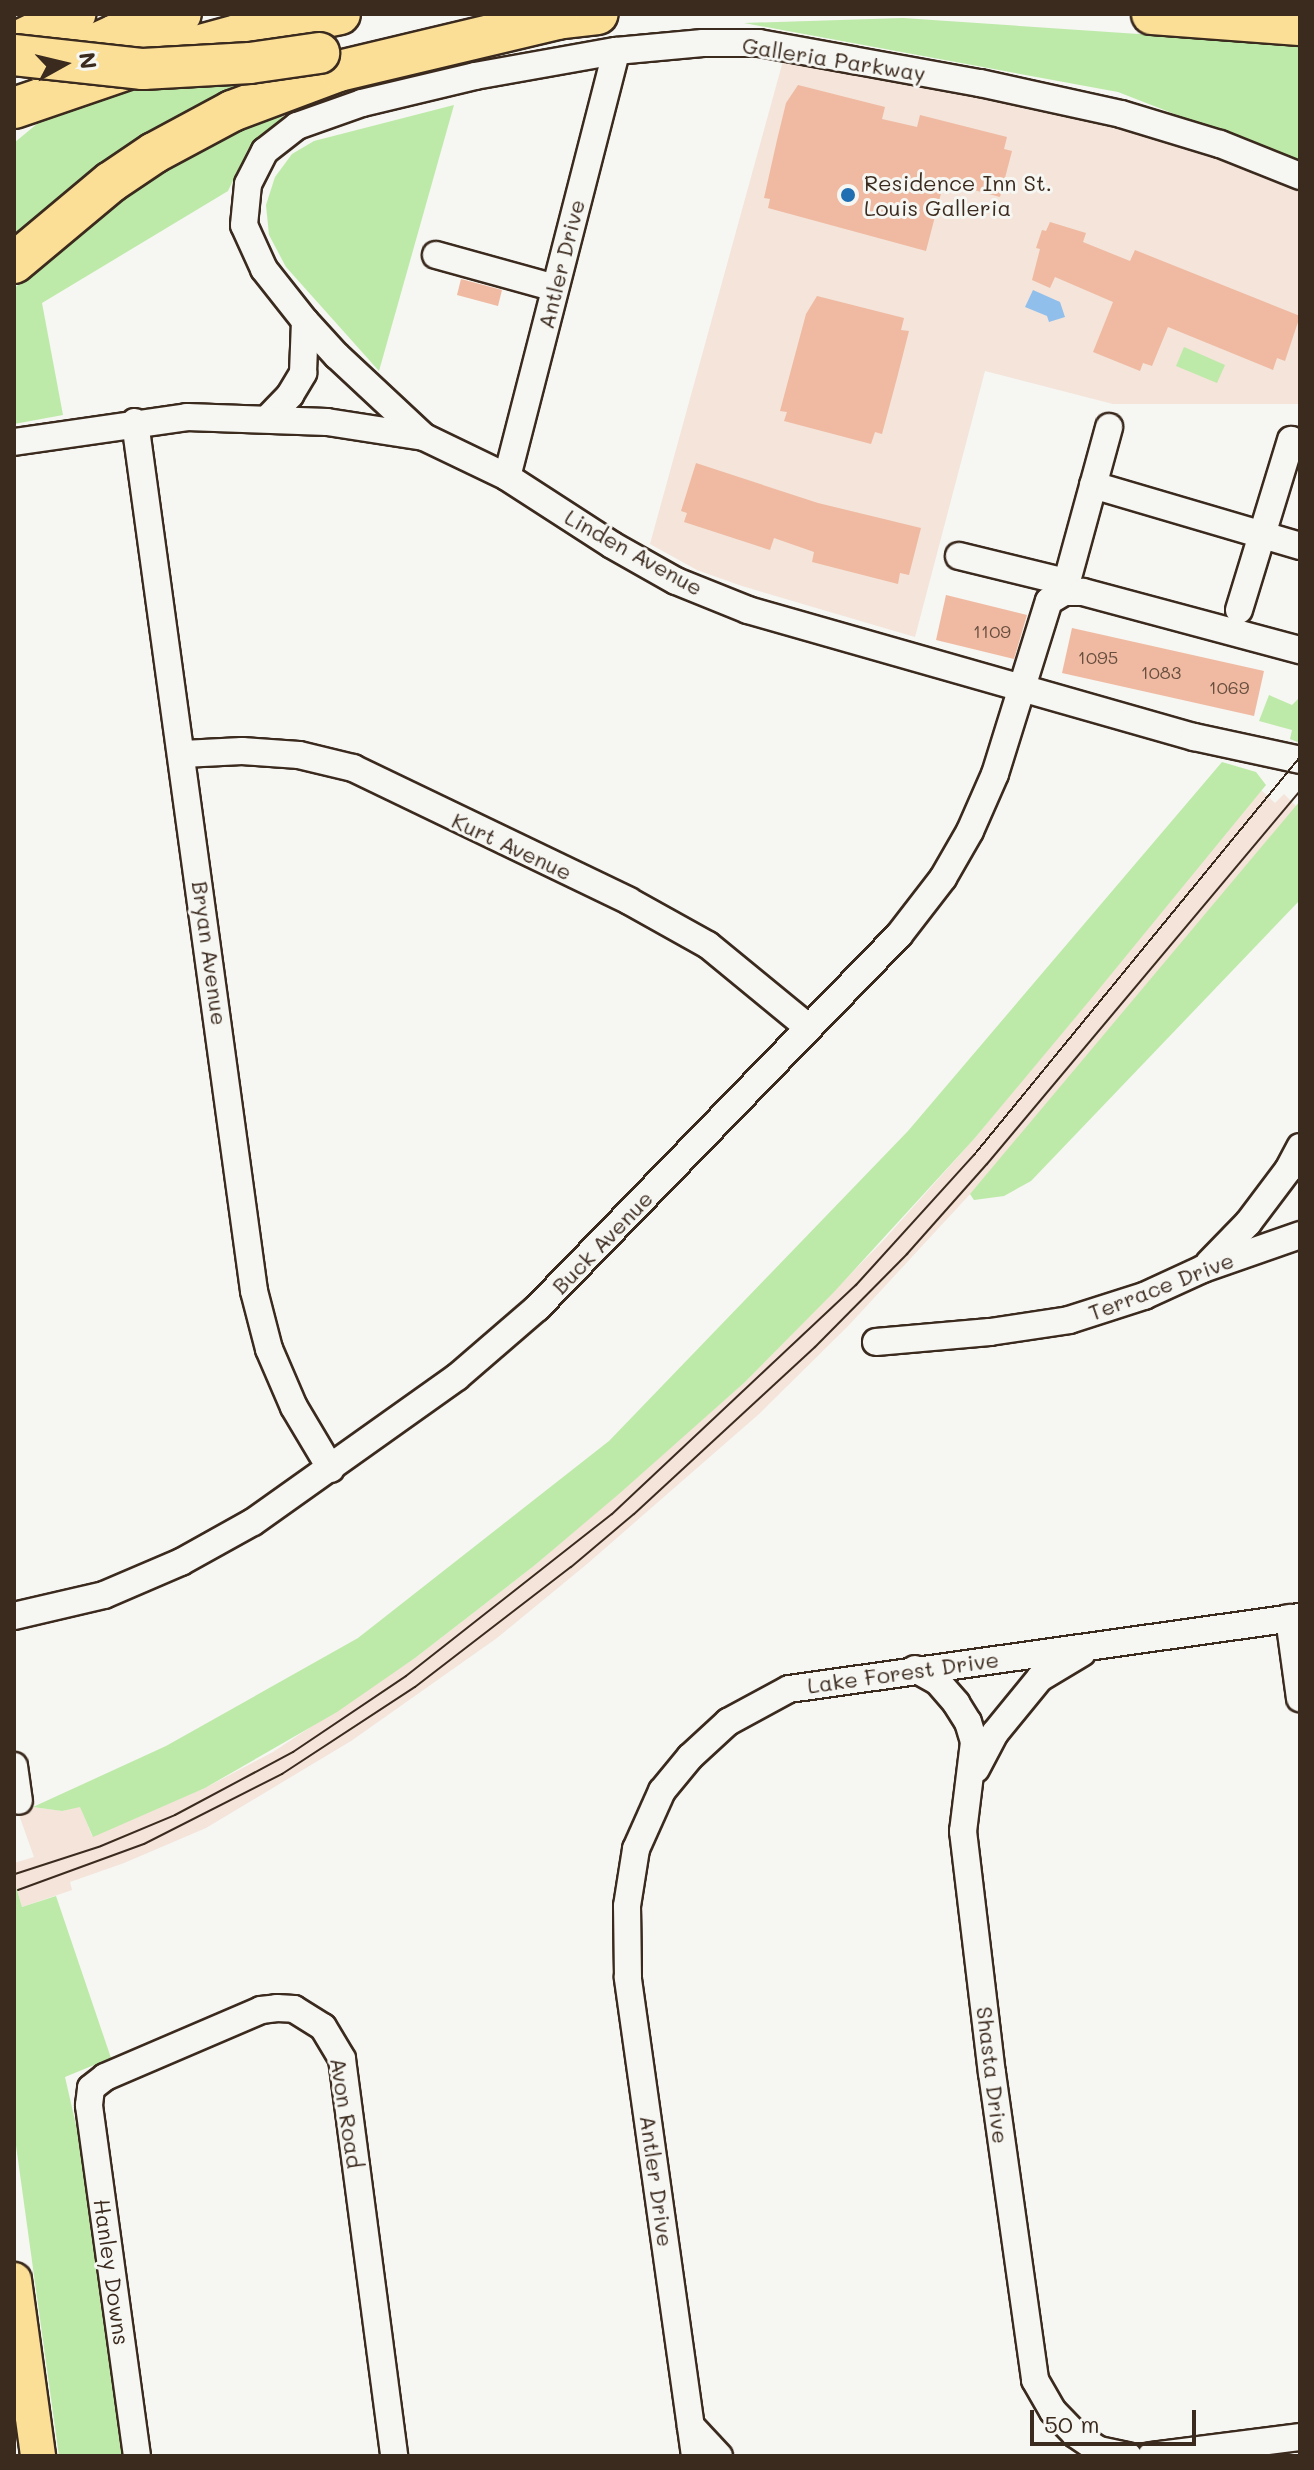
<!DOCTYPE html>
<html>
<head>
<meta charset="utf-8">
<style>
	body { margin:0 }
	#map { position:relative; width:1314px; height:2470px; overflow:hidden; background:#f6f6f2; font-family:Mali,sans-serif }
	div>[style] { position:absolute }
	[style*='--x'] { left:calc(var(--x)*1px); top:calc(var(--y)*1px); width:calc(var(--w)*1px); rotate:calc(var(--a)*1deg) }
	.built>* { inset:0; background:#f4e4da }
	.green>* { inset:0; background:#bdeaa8 }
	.water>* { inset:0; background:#91bfec }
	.building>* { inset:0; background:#efbaa1 }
	.roads { filter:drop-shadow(2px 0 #3b2a1e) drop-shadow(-2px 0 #3b2a1e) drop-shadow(0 2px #3b2a1e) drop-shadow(0 -2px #3b2a1e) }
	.minor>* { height:26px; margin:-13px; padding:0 13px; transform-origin:13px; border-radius:13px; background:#f6f6f2 }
	.major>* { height:34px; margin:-17px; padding:0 17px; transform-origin:17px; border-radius:17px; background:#fbdf96 }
	.highway>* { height:40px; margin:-20px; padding:0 20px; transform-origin:20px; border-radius:20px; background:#fbdf96 }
	.tram>* { height:2px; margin:-1px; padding:0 1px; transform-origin:1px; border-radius:1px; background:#3b2a1e }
	.bridges { filter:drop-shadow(2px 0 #3b2a1e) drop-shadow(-2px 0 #3b2a1e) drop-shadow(0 2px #3b2a1e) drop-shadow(0 -2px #3b2a1e) }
	.highway-bridge>* { height:40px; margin:-20px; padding:0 20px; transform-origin:20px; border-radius:20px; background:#fbdf96 }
	.dots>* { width:22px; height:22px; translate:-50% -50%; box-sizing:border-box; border:4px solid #f6f6f2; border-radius:50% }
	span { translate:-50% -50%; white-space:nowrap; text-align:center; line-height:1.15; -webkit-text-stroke:6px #f6f6f2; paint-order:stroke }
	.number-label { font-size:18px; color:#684e3f }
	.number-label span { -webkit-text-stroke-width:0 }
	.street-label { font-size:22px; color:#3b2a1e }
	.poi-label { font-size:22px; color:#3b2a1e }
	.left { translate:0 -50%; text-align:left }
	.frame { position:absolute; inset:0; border:16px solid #3b2a1e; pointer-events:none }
	.north { position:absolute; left:24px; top:24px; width:80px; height:80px; -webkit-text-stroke:6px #f6f6f2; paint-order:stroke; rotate:82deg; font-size:22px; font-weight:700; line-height:32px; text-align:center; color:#3b2a1e }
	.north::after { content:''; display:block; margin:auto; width:28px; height:36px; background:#3b2a1e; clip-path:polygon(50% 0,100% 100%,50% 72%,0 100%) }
	.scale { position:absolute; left:1030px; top:2410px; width:166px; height:36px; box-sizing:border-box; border:4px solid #3b2a1e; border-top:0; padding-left:10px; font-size:24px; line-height:28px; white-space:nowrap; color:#3b2a1e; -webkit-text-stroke:6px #f6f6f2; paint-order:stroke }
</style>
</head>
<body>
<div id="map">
	<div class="built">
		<div style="clip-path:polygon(783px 61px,1098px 120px,1170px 140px,1300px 190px,1300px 404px,1113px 404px,985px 371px,915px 637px,742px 586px,697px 570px,650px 544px)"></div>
		<div style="clip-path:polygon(1261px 790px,1275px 803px,1284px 794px,1297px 807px,996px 1166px,849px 1325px,759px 1414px,587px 1564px,497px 1638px,351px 1741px,206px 1828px,124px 1863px,70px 1882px,72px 1890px,22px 1907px,14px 1880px,14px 1863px,34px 1857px,18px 1812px,33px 1807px,62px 1811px,80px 1806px,92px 1836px,205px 1788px,273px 1752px,415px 1658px,535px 1565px,745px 1382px,882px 1242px,974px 1139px)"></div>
	</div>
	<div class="green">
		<div style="clip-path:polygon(903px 18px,1300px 45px,1300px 163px,1118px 92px,744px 23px)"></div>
		<div style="clip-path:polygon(283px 72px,14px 242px,14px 143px,44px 118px,154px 81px)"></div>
		<div style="clip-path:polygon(454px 105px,379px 371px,286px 267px,269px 235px,266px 205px,275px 177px,292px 154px,314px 141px)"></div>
		<div style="clip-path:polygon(280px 108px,283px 118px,248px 149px,228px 191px,42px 303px,63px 415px,14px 424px,14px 289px,50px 252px,166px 164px)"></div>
		<div style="clip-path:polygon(1184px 347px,1225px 365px,1217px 383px,1176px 366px)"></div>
		<div style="clip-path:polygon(1269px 695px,1292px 705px,1300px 697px,1300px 743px,1290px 739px,1292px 730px,1259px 721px)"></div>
		<div style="clip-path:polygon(1222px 762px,1256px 772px,1266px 785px,1090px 1000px,974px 1139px,834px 1292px,745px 1382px,620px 1493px,535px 1565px,415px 1658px,337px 1712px,205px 1788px,93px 1837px,80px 1807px,62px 1811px,33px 1807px,166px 1746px,358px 1638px,609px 1441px,908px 1131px)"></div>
		<div style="clip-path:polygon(1300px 801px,1300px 900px,1031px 1181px,1004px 1196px,974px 1200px,970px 1194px)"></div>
		<div style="clip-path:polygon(14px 1880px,22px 1907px,56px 1896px,111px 2058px,65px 2077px,81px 2147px,124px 2456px,59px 2456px,14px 2131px)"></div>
	</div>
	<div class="water">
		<div style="clip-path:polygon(1033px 290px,1060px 302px,1065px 317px,1049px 322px,1047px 316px,1025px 307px)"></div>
	</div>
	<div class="building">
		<div style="clip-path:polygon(798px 85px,885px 107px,882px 119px,917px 127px,920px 115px,1007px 137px,1004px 149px,1012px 151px,1000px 197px,944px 182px,926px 251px,768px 208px,770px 199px,764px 198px,777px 140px,786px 103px)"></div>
		<div style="clip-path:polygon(1050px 222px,1086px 233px,1083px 242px,1130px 261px,1135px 250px,1300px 316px,1285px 361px,1277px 358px,1273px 370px,1168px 327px,1152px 366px,1143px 363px,1140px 371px,1093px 352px,1113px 302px,1055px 277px,1050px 288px,1032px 280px,1040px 249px,1036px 248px,1042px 230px,1046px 231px)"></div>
		<div style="clip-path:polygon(461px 279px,502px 290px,498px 306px,457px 295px)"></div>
		<div style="clip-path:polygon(817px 296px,904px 318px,901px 330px,909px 331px,897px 378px,882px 434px,875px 432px,871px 444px,784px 421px,787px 412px,780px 411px,806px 314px)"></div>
		<div style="clip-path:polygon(696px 463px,818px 503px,921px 528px,909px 575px,900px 573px,898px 584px,812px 562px,814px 552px,774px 538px,770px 550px,684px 522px,687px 513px,681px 511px)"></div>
		<div style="clip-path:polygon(946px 595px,1027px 615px,1014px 659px,936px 640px)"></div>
		<div style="clip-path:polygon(1072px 628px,1264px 671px,1254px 716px,1062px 673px)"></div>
	</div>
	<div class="roads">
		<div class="minor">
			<div style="--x:436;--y:255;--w:123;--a:15.5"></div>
			<div style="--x:268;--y:418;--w:32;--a:-46"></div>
			<div style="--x:290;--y:395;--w:26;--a:-59"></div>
			<div style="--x:303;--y:373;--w:52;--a:-87.8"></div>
			<div style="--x:135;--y:422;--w:877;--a:82.2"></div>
			<div style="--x:254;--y:1291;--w:60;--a:75.5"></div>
			<div style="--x:269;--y:1349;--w:63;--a:66.7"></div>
			<div style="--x:294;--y:1407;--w:72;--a:59.2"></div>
			<div style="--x:424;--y:437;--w:119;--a:-137"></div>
			<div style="--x:337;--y:356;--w:47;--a:-132.4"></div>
			<div style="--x:305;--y:321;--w:66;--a:-128.3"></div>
			<div style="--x:264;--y:269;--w:48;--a:-114.4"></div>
			<div style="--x:244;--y:225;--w:41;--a:-84.4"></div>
			<div style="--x:248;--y:184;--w:37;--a:-63"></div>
			<div style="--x:265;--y:151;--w:41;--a:-38"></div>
			<div style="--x:297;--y:126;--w:69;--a:-19.5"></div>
			<div style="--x:362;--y:103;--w:116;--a:-13.4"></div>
			<div style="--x:475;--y:76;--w:143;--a:-10.1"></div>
			<div style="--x:616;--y:51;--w:87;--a:-5.3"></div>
			<div style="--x:703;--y:43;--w:56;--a:0"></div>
			<div style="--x:759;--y:43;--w:225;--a:10.3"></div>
			<div style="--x:980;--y:83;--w:144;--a:12.4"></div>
			<div style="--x:1121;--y:114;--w:103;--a:16.9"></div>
			<div style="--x:1220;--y:144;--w:86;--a:21.8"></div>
			<div style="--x:14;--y:442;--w:175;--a:-8.2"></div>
			<div style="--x:187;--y:417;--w:140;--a:2"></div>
			<div style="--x:327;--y:422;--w:98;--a:8.8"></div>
			<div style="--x:424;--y:437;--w:92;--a:25.7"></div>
			<div style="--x:507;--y:477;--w:125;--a:32.9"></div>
			<div style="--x:612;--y:545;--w:73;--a:29.4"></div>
			<div style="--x:676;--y:581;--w:78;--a:21.9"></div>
			<div style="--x:748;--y:610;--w:464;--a:15.9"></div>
			<div style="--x:1194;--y:737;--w:108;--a:12.2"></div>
			<div style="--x:507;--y:477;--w:440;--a:-75.6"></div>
			<div style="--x:1093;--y:485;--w:216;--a:16.4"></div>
			<div style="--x:959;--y:556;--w:110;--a:13.7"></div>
			<div style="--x:1064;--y:592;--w:171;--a:-74.7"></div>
			<div style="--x:1239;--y:610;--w:178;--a:-73"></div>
			<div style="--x:183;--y:754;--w:59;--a:-2.9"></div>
			<div style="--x:242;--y:751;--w:57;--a:4"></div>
			<div style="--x:299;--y:755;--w:56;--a:13.5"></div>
			<div style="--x:353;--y:768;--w:306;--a:25.7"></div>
			<div style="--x:629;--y:901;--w:90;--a:29.1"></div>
			<div style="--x:708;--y:945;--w:129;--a:39.4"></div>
			<div style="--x:1209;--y:1263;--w:56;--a:-45.7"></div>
			<div style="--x:1248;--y:1223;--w:66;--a:-53"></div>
			<div style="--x:1288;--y:1170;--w:26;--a:-62"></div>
			<div style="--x:876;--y:1342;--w:114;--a:-5"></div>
			<div style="--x:990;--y:1332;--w:80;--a:-8.6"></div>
			<div style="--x:1069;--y:1320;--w:79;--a:-17.7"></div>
			<div style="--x:1144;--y:1296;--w:65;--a:-24.6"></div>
			<div style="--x:1203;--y:1269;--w:103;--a:-19.3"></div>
			<div style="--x:14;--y:1616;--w:92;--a:-13.1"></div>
			<div style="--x:104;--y:1595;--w:84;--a:-23.2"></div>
			<div style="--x:181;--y:1562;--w:82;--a:-29.1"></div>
			<div style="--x:253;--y:1522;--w:250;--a:-35.4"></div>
			<div style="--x:457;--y:1377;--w:106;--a:-40.8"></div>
			<div style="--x:537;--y:1308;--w:520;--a:-45.86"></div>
			<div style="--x:899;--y:935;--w:72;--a:-52.3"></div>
			<div style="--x:943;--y:878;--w:54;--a:-60.1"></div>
			<div style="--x:970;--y:831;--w:62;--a:-66.3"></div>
			<div style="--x:995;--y:774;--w:181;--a:-72.7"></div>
			<div style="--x:1049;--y:601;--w:17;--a:-31"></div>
			<div style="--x:1064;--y:592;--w:19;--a:0"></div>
			<div style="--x:1083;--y:592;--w:225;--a:15"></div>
			<div style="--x:1289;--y:1618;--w:81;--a:82.2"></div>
			<div style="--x:915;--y:1669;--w:26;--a:29"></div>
			<div style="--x:938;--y:1682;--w:28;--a:49"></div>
			<div style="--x:956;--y:1703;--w:22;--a:58"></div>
			<div style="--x:968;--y:1722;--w:21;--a:73"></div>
			<div style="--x:974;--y:1742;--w:90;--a:97"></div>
			<div style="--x:963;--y:1831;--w:244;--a:83.2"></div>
			<div style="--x:992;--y:2073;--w:310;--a:82"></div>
			<div style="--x:1035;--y:2380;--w:36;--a:60"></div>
			<div style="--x:1053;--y:2411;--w:32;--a:46"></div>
			<div style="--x:1075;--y:2434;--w:29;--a:34"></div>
			<div style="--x:1099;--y:2450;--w:30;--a:12"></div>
			<div style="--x:14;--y:1766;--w:35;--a:82"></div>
			<div style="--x:976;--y:1769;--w:41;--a:-62.2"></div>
			<div style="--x:995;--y:1733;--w:71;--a:-50.7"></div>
			<div style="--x:1040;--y:1678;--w:49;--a:-30.8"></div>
			<div style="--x:691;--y:2426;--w:41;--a:47"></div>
			<div style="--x:137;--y:2456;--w:354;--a:-97.8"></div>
			<div style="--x:89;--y:2105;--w:17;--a:-83"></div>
			<div style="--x:91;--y:2088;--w:18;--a:-38"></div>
			<div style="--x:105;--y:2077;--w:170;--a:-23.2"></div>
			<div style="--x:261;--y:2010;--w:16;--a:-7"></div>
			<div style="--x:277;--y:2008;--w:17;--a:3"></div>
			<div style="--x:294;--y:2009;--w:34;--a:32"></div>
			<div style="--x:323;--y:2027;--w:37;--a:59"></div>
			<div style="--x:342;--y:2059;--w:400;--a:82.5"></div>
			<div style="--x:695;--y:2456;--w:484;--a:-98"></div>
			<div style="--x:628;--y:1977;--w:71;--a:-90.8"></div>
			<div style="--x:627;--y:1906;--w:58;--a:-81"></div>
			<div style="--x:636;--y:1849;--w:64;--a:-65.9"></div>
			<div style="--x:662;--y:1791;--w:44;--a:-50.5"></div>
			<div style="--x:690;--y:1757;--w:52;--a:-42.6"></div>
			<div style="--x:728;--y:1722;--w:69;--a:-28.4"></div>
			<div style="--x:789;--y:1689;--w:516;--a:-8.02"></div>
			<div style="--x:1151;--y:2456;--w:150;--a:-7.3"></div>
		</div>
		<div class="major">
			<div style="--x:14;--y:2280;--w:178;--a:82.2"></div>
		</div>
		<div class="highway">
			<div style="--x:1152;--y:14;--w:148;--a:4.3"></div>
			<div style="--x:530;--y:22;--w:68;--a:-6.7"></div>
			<div style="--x:14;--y:43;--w:68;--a:-25.4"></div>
			<div style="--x:47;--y:66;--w:75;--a:-24.5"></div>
			<div style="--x:115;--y:35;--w:69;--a:-17.7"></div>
			<div style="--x:14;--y:108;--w:182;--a:-18.9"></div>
			<div style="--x:186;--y:49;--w:53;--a:-15.4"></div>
			<div style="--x:237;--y:35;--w:105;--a:-11.5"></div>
			<div style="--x:14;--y:263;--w:126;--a:-39.9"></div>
			<div style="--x:111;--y:182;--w:52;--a:-34"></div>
			<div style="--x:154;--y:153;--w:89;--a:-28.3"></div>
			<div style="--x:232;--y:111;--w:114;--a:-20.5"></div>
			<div style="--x:339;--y:71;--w:224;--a:-13.4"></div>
		</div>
	</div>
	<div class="tram">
		<div style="--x:15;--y:1874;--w:90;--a:-18"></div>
		<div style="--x:101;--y:1846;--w:80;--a:-22.7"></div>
		<div style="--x:175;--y:1815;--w:134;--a:-28.1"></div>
		<div style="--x:293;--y:1752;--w:136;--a:-33.9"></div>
		<div style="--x:406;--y:1676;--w:262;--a:-38.2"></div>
		<div style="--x:612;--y:1514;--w:335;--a:-43.2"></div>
		<div style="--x:856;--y:1285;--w:176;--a:-47.8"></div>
		<div style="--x:974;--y:1155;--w:514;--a:-50.68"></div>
		<div style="--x:18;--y:1890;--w:134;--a:-20.1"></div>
		<div style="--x:144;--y:1844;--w:155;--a:-26.9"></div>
		<div style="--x:282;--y:1774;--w:159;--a:-33.2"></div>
		<div style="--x:415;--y:1687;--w:197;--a:-37.6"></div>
		<div style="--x:571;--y:1567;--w:82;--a:-40.1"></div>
		<div style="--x:634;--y:1514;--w:246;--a:-42.7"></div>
		<div style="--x:815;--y:1347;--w:131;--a:-45.3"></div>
		<div style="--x:907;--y:1254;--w:120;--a:-48.4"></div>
		<div style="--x:987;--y:1164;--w:487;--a:-50"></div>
	</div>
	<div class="bridges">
		<div class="highway-bridge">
			<div style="--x:14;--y:55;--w:130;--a:6.2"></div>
			<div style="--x:143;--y:69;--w:107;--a:-3.2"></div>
			<div style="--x:250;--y:63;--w:70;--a:-8.2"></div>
		</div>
	</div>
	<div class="dots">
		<div style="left:848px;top:195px;background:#1f6fb2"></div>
	</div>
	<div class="number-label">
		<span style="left:992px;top:631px">1109</span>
		<span style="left:1098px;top:657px">1095</span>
		<span style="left:1161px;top:672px">1083</span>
		<span style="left:1229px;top:687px">1069</span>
	</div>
	<div class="street-label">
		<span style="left:834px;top:59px;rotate:9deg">Galleria Parkway</span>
		<span style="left:561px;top:264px;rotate:-76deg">Antler Drive</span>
		<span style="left:634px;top:552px;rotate:29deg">Linden Avenue</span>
		<span style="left:512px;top:846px;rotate:25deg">Kurt Avenue</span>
		<span style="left:210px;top:953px;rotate:82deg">Bryan Avenue</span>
		<span style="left:602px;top:1242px;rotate:-46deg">Buck Avenue</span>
		<span style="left:1161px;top:1286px;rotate:-21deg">Terrace Drive</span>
		<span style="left:903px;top:1672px;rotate:-8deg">Lake Forest Drive</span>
		<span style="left:993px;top:2075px;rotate:83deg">Shasta Drive</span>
		<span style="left:347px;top:2113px;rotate:81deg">Avon Road</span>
		<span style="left:657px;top:2181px;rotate:82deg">Antler Drive</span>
		<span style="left:112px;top:2272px;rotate:82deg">Hanley Downs</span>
	</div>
	<div class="poi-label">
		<span class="left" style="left:864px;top:195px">Residence Inn St.<br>Louis Galleria</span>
	</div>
	<div class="frame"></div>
	<div class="north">N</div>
	<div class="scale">50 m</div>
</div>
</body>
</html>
